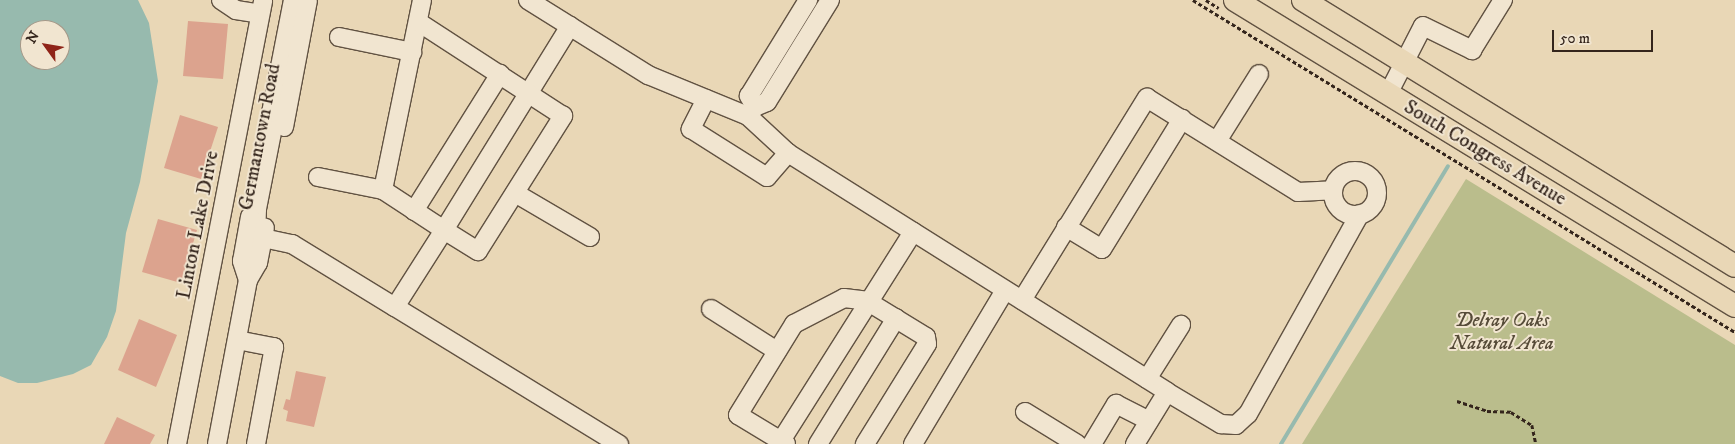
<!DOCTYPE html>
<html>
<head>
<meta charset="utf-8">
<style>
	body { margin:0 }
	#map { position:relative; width:1735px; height:444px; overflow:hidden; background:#e9d7b6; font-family:"IM FELL DW Pica",serif }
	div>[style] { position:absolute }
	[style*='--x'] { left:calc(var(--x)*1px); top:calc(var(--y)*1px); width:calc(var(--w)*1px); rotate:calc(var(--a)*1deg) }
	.green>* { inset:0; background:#babd8c }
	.water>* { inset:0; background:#97baae }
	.stream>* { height:4px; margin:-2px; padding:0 2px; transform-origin:2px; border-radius:2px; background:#97baae }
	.building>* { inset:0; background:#dca38e }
	.path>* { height:2.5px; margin-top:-1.25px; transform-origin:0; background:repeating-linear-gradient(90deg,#34251c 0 4px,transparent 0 6.5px) }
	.roads { filter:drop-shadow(1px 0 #615242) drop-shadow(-1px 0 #615242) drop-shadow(0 1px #615242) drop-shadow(0 -1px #615242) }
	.minor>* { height:18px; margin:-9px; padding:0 9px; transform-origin:9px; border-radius:9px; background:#f1e5d0 }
	.minor>.ring { margin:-9px; padding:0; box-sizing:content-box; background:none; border:18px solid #f1e5d0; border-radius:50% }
	.major>* { height:22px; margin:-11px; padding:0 11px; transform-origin:11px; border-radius:11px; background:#e9d7b6 }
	span { translate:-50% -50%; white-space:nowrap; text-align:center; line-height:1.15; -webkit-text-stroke:4px #f1e5d0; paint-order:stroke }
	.street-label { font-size:20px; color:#34251c }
	.park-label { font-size:20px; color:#564b38; font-style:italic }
	.north { position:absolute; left:20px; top:20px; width:50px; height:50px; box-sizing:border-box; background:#f1e5d0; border:1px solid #a59888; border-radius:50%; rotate:302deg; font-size:14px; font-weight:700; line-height:20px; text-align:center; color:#34251c }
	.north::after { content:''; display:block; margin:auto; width:18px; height:22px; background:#8f2418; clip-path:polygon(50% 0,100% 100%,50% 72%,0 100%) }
	.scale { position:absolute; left:1552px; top:30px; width:101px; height:22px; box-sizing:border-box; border:2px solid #34251c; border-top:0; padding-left:6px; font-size:15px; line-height:18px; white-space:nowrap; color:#34251c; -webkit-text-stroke:4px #f1e5d0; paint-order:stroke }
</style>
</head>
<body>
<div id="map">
	<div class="green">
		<div style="clip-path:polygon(1466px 179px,1735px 345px,1735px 444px,1302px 444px)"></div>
	</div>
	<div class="water">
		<div style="clip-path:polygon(evenodd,0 0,138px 0,149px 23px,158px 81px,140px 182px,126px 233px,116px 311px,107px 337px,91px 365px,73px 374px,37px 383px,18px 383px,0 376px,0 0,30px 30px,60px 30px,60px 60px,30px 60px,30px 30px)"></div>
	</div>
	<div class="stream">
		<div style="--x:1281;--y:444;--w:324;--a:-59"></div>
	</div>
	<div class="building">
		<div style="clip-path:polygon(188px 21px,228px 24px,223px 79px,183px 76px)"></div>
		<div style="clip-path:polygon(180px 115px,218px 127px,201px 179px,164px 168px)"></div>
		<div style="clip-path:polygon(158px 219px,197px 230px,181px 283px,142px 272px)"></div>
		<div style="clip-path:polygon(139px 319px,177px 335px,156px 387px,118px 370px)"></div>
		<div style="clip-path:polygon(296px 371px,326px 377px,314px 427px,286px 421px,288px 411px,283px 409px,286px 399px,290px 400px)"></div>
		<div style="clip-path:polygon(117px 417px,155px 435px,150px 444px,104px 444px)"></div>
	</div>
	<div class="path">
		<div style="--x:1193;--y:0;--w:636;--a:31.49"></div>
		<div style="--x:1206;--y:0;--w:15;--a:32"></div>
		<div style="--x:1457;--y:401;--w:32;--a:18"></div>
		<div style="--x:1487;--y:411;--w:24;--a:2"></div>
		<div style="--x:1511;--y:412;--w:25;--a:32"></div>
		<div style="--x:1532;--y:425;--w:19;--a:78"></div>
	</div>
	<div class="roads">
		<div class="minor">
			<div style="--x:221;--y:0;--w:18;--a:34"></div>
			<div style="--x:236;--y:10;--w:24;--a:9"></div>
			<div style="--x:422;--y:0;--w:194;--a:101.6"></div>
			<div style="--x:383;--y:190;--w:73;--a:33.3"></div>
			<div style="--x:444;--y:230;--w:240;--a:-58.3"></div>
			<div style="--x:528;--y:0;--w:142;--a:32"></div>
			<div style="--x:648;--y:75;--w:108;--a:22.3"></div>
			<div style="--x:748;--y:116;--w:11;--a:-52"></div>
			<div style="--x:755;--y:107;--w:13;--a:-23"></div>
			<div style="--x:767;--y:102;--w:120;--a:-58.3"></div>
			<div style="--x:339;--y:37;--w:75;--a:11.6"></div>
			<div style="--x:1388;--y:94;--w:76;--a:-62.8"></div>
			<div style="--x:1423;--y:26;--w:55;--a:26.1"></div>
			<div style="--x:1472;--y:50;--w:59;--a:-58.2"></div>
			<div style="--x:706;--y:99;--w:34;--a:117"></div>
			<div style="--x:691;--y:129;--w:90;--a:32.3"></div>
			<div style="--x:767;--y:177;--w:32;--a:-49"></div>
			<div style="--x:788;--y:153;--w:54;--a:-137.2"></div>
			<div style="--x:273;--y:103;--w:6;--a:45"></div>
			<div style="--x:277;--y:107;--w:104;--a:101.1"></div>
			<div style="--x:257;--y:209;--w:24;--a:92"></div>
			<div style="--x:256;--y:233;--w:9;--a:36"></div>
			<div style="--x:263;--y:238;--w:30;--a:12"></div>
			<div style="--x:292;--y:244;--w:121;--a:31.5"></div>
			<div style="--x:395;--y:307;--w:91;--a:-57.5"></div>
			<div style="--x:444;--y:230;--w:40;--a:32"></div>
			<div style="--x:478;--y:251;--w:160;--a:-57.8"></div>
			<div style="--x:563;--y:116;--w:173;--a:-147"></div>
			<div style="--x:755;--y:107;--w:13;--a:-119"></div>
			<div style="--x:749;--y:96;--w:113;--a:-58.4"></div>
			<div style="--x:271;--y:113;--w:115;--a:-79"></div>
			<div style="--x:284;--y:127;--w:129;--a:-79.3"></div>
			<div style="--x:1217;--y:141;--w:79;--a:-57.9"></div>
			<div style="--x:788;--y:153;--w:448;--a:32.2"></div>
			<div style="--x:1167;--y:392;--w:61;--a:121.6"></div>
			<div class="ring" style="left:1333px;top:171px;width:26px;height:26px"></div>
			<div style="--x:318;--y:177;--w:66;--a:11.3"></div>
			<div style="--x:515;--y:193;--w:87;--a:30.4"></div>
			<div style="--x:414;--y:211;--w:162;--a:-57.9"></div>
			<div style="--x:1066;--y:227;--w:42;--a:31.4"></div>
			<div style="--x:1102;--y:249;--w:153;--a:-58.4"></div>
			<div style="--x:248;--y:280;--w:20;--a:-108"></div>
			<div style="--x:242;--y:261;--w:45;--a:-79.7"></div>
			<div style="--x:1022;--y:300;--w:238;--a:-58.3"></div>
			<div style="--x:1147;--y:98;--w:178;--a:31.9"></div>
			<div style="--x:1298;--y:192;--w:35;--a:-3"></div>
			<div style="--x:395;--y:307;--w:263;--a:31.5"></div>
			<div style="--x:711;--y:309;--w:78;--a:32.5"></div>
			<div style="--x:237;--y:340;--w:38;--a:11"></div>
			<div style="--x:274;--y:347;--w:99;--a:100.5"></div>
			<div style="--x:1147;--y:379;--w:64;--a:-57.8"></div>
			<div style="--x:1167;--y:392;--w:63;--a:30.7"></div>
			<div style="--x:1221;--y:424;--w:15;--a:4"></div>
			<div style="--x:1236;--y:425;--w:16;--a:-43"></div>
			<div style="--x:1248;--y:414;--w:229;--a:-60.8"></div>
			<div style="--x:1025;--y:412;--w:61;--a:31.6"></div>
			<div style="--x:177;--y:444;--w:452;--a:-79"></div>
			<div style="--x:217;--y:444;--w:167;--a:-79.3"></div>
			<div style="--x:248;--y:280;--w:20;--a:-60"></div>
			<div style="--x:258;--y:263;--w:36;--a:-79"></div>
			<div style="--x:779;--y:444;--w:251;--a:-57.7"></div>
			<div style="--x:786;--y:444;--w:56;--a:-148.9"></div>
			<div style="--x:738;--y:415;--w:107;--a:-58.4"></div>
			<div style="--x:794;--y:324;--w:56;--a:-27.5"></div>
			<div style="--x:844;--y:298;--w:23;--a:7"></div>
			<div style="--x:867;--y:301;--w:69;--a:31.4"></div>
			<div style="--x:926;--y:337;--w:7;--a:82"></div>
			<div style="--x:927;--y:344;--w:118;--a:121.8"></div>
			<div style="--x:818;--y:444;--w:148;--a:-58.2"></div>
			<div style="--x:913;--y:444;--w:179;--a:-59.1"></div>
			<div style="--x:1092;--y:444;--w:47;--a:-59"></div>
			<div style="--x:1116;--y:404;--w:37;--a:27"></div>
		</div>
		<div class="major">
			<div style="--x:1235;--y:0;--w:586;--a:31.47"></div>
			<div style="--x:1303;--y:0;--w:507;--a:31.62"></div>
		</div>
	</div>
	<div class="street-label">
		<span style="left:260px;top:137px;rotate:-79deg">Germantown Road</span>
		<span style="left:1485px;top:153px;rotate:31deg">South Congress Avenue</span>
		<span style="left:198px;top:225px;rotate:-79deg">Linton Lake Drive</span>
	</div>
	<div class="park-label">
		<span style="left:1502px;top:332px">Delray Oaks<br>Natural Area</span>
	</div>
	<div class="north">N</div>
	<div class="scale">50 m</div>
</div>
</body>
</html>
